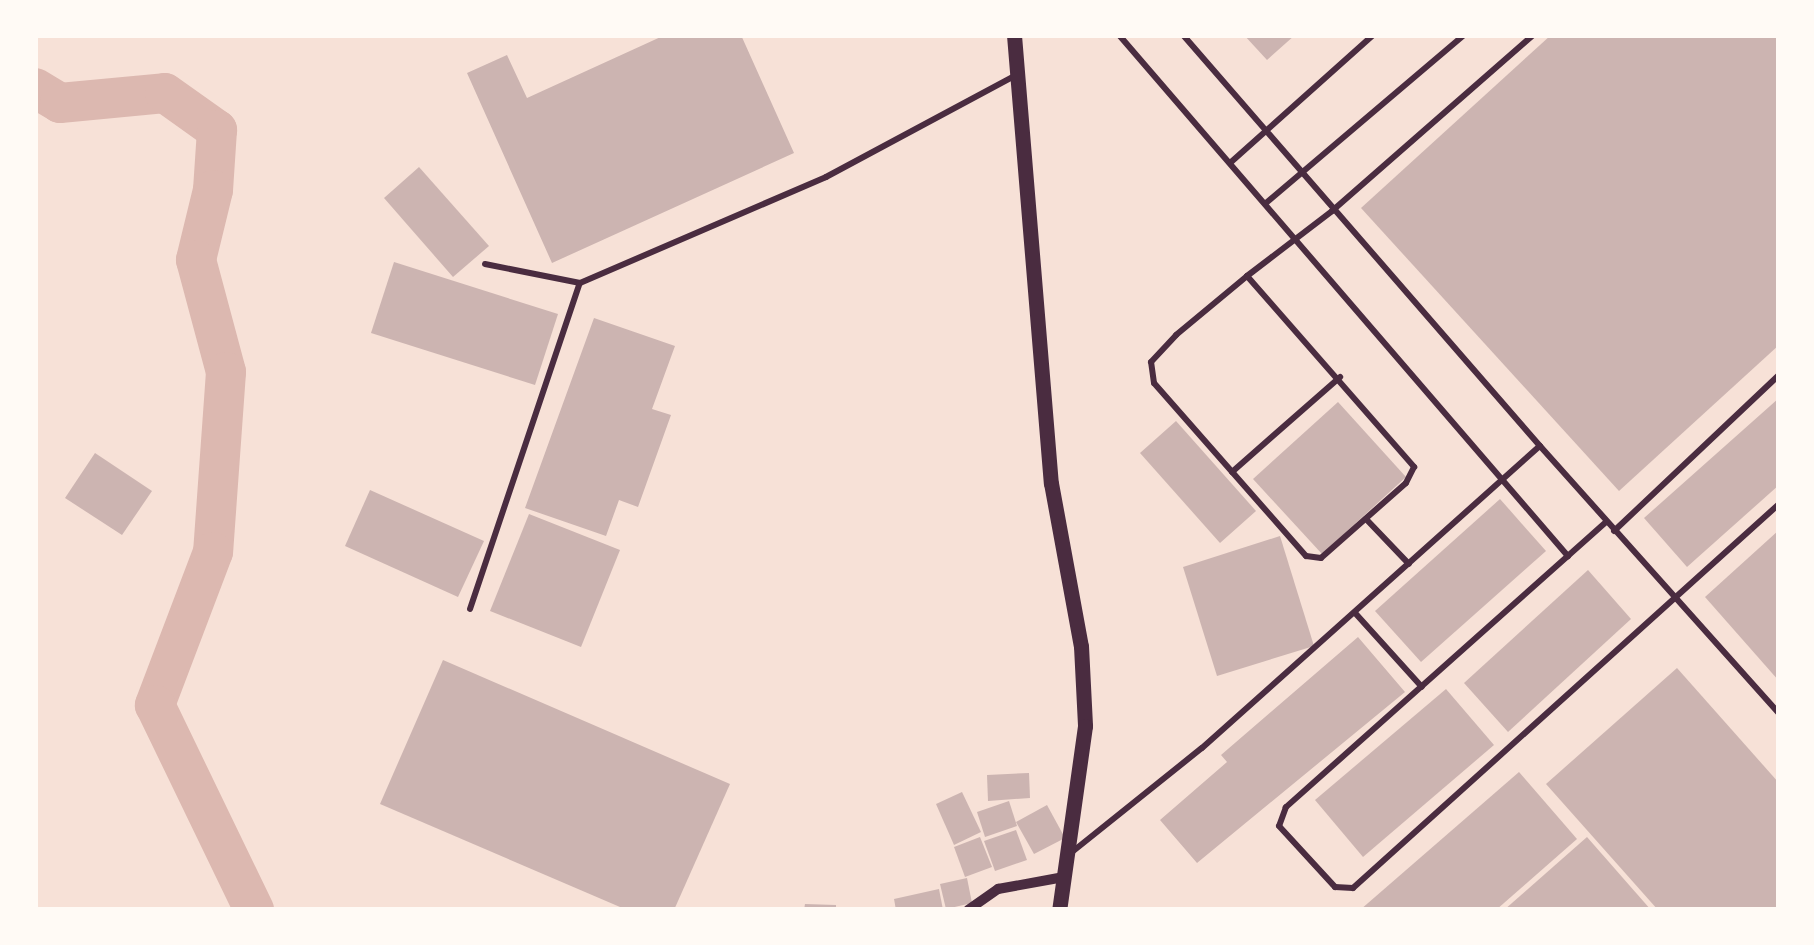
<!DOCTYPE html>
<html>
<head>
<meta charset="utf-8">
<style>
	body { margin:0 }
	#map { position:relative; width:1814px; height:945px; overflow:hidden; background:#f7e1d7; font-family:Lora,serif }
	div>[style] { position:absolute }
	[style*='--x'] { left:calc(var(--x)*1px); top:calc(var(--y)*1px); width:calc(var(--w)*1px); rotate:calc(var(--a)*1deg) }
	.river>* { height:40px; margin:-20px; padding:0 20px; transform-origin:20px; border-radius:20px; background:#dcb8b0 }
	.building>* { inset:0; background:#ccb4b1 }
	.service>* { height:6px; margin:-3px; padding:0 3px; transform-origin:3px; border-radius:3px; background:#4a2c40 }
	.minor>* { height:10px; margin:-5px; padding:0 5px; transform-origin:5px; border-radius:5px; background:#4a2c40 }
	.tertiary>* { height:15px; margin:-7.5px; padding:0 7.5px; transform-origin:7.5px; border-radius:7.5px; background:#4a2c40 }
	span { translate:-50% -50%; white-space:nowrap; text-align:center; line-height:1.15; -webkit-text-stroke:8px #fffaf5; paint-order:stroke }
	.frame { position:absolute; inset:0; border:38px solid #fffaf5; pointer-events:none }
</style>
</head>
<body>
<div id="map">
	<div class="river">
		<div style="--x:35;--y:88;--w:29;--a:31"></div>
		<div style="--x:60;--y:103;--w:105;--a:-5.4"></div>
		<div style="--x:165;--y:93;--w:64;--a:35.4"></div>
		<div style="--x:217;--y:130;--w:60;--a:93.8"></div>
		<div style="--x:213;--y:190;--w:72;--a:103.7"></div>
		<div style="--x:196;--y:260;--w:116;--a:75"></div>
		<div style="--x:226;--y:372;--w:180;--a:94.1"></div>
		<div style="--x:213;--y:552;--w:164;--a:110.8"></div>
		<div style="--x:155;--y:705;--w:228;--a:64.2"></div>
	</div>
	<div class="building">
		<div style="clip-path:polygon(665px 35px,741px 35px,794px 153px,552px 263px,467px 73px,507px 55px,527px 98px)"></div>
		<div style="clip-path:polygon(1244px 35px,1295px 35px,1267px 60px)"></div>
		<div style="clip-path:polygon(1551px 35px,1779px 35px,1779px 345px,1619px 491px,1361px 208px)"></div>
		<div style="clip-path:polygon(419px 167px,489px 246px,453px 277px,384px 198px)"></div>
		<div style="clip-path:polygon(394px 262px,558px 314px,535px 385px,371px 333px)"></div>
		<div style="clip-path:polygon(594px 318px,675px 346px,652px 409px,671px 415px,638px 507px,619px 500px,606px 536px,525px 508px)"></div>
		<div style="clip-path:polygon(1779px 398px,1779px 485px,1687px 567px,1644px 518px)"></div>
		<div style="clip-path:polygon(1338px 402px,1406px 477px,1322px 554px,1253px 479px)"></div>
		<div style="clip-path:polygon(1176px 421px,1256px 511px,1220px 543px,1140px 453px)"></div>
		<div style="clip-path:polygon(95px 453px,152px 491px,122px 535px,65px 498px)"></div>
		<div style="clip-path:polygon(370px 490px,484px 541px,458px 597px,345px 546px)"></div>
		<div style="clip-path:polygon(1500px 499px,1546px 551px,1421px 662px,1375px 611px)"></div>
		<div style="clip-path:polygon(529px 514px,620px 550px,581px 647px,490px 611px)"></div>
		<div style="clip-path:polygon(1779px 530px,1779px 681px,1705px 597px)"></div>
		<div style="clip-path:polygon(1280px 536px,1314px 646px,1217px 676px,1183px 567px)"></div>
		<div style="clip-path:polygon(1588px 570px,1631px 619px,1508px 732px,1464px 683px)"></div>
		<div style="clip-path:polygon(1358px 637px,1405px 692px,1197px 863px,1160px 820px,1227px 762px,1221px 755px)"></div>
		<div style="clip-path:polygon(443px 660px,730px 784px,674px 910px,627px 910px,380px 804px)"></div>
		<div style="clip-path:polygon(1677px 668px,1779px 783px,1779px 910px,1658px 910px,1546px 784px)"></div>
		<div style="clip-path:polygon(1446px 689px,1494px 745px,1363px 857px,1315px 800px)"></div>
		<div style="clip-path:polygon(1519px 772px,1577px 839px,1496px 910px,1360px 910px)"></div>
		<div style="clip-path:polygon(1029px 773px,1030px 798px,988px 801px,987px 775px)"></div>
		<div style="clip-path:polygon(962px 792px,981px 832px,954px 845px,936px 804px)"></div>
		<div style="clip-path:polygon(1009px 801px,1017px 826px,985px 837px,977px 812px)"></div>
		<div style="clip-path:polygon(1047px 805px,1065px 838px,1034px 854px,1016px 822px)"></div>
		<div style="clip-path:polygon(1016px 830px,1027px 860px,995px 871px,984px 841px)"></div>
		<div style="clip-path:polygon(980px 837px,992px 867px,965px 877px,954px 847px)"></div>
		<div style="clip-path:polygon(1587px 837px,1651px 910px,1504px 910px)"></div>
		<div style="clip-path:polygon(967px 878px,972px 903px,946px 909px,940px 884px)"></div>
		<div style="clip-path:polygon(939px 889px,943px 910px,896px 910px,894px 899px)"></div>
		<div style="clip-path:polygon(805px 904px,836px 905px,836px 910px,804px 910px)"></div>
	</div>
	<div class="service">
		<div style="--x:1119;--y:35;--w:688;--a:49.25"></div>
		<div style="--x:1230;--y:163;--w:192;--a:-41.8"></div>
		<div style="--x:1266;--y:203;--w:260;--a:-40.3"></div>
		<div style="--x:485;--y:264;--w:97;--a:11.3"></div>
		<div style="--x:580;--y:283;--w:268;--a:-23.3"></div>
		<div style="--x:826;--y:177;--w:213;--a:-28.2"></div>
		<div style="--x:1247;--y:276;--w:254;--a:48.8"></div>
		<div style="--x:1414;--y:467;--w:18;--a:117"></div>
		<div style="--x:1406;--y:483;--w:113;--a:138.6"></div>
		<div style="--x:1321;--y:558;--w:15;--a:-172"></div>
		<div style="--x:1306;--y:556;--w:230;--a:-131.3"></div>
		<div style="--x:1154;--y:383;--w:21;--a:-98"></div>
		<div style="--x:1151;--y:362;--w:37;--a:-47"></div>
		<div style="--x:1176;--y:335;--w:92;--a:-39.7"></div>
		<div style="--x:1247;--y:276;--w:107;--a:-37.4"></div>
		<div style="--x:1332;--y:211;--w:267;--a:-41.2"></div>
		<div style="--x:1540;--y:446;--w:358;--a:48.2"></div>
		<div style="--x:1232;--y:472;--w:144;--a:-41.3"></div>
		<div style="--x:1366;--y:519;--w:62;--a:46.3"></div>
		<div style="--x:1606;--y:522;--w:429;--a:138.3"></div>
		<div style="--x:1286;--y:807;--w:20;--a:110"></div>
		<div style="--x:1279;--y:826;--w:83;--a:47.4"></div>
		<div style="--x:1335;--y:887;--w:18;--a:3"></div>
		<div style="--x:1353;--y:888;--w:574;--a:-42.03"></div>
		<div style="--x:1614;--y:531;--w:227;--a:-43.4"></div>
		<div style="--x:470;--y:609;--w:344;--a:-71.4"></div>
		<div style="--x:1356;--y:614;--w:98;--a:47.9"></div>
		<div style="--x:1072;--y:852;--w:166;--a:-38.7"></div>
		<div style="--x:1202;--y:748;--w:453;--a:-41.8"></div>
		<div style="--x:1540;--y:446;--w:544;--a:-130.98"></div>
	</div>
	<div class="minor">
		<div style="--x:968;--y:910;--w:37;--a:-35"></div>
		<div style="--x:998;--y:889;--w:67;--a:-10.3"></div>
	</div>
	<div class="tertiary">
		<div style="--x:1014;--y:35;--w:450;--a:85.3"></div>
		<div style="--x:1051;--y:483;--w:166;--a:79.6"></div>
		<div style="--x:1081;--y:646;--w:80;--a:87.1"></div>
		<div style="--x:1085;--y:726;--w:186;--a:98"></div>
	</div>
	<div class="frame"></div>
</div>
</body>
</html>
